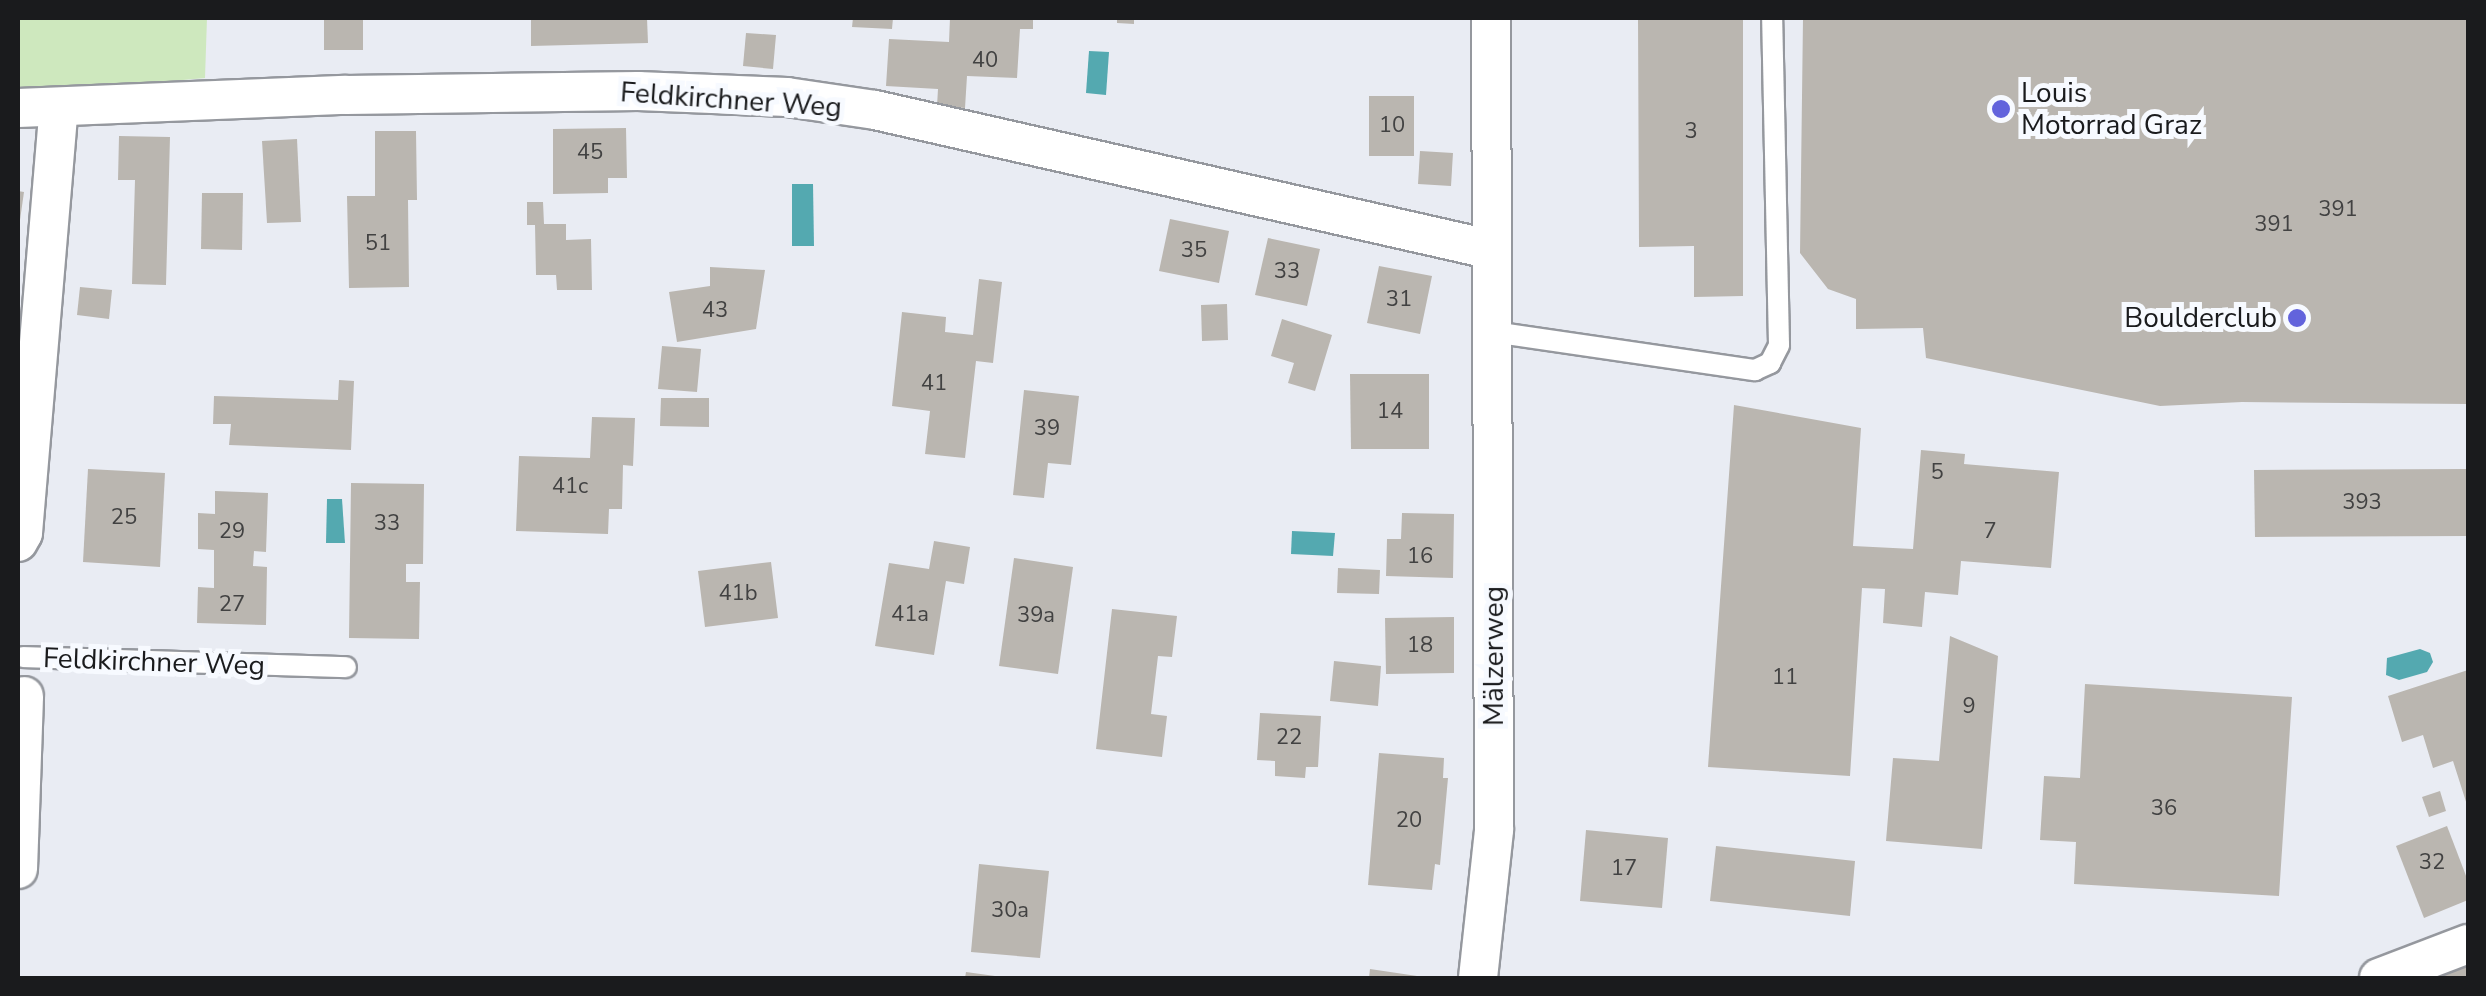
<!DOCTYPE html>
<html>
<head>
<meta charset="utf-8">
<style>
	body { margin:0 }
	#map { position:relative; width:2486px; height:996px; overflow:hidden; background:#e9ecf3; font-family:"Nunito Sans",sans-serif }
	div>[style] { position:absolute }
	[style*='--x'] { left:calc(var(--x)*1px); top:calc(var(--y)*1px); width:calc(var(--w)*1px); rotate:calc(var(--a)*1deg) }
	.green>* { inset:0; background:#cee8be }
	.water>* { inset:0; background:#54a9b0 }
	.building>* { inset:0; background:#bab6b0 }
	.roads { filter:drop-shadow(2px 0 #95989e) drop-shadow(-2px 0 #95989e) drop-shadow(0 2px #95989e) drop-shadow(0 -2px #95989e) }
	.service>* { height:20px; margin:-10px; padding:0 10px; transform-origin:10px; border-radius:10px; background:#fff }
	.minor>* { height:38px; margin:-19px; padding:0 19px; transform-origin:19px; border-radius:19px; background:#fff }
	.dots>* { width:28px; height:28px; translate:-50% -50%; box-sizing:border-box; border:5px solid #f7faff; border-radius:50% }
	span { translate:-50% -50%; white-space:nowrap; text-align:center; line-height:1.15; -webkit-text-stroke:10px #f7faff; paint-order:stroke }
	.number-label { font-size:22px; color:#424242 }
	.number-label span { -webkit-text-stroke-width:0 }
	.poi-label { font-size:28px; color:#1a1b1d }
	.left { translate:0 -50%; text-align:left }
	.right { translate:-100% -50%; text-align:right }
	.street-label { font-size:28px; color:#1a1b1d }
	.frame { position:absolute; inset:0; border:20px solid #1a1b1d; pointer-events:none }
</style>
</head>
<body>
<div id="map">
	<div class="green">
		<div style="clip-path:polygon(18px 18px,207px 18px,205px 78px,95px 88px,18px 89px)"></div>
	</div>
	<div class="water">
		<div style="clip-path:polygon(1089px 51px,1109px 52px,1106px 95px,1086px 93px)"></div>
		<div style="clip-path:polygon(792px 184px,813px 184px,814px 246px,792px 246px)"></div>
		<div style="clip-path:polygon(327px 499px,342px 499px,345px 543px,326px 543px)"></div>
		<div style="clip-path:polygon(1292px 531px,1335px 533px,1333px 556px,1291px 554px)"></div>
		<div style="clip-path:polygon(2420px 649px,2430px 653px,2433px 662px,2427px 672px,2399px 680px,2386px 675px,2387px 658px)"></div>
	</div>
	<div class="building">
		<div style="clip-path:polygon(324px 18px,363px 18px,363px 50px,324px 50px)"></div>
		<div style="clip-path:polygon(531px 18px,647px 18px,648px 43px,531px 46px)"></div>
		<div style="clip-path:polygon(853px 18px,893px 18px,892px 29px,852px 27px)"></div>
		<div style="clip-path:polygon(950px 18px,1033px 18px,1033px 29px,1020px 29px,1017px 78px,967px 76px,965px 108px,937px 106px,938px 89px,886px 86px,889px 39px,949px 42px)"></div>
		<div style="clip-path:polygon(1117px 18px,1134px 18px,1134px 24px,1117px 23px)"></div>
		<div style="clip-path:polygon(1638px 18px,1743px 18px,1743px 296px,1694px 297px,1694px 246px,1639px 247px)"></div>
		<div style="clip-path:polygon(1803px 18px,2468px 18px,2468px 404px,2242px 402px,2160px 406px,1926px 358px,1923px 328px,1856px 329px,1856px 299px,1828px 289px,1800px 253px)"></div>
		<div style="clip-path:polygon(746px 33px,776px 35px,773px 69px,743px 66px)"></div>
		<div style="clip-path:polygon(1369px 96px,1414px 96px,1414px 156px,1369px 156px)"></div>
		<div style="clip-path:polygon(626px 128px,627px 178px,608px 178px,608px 193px,553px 194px,553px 129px)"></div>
		<div style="clip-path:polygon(375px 131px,416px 131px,417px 200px,408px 200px,409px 287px,349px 288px,347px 196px,375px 196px)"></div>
		<div style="clip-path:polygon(119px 136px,170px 137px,166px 285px,132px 284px,135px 180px,118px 180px)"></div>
		<div style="clip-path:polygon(297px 139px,301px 222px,267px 223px,262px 141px)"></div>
		<div style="clip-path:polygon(1420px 151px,1453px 153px,1451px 186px,1418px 184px)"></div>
		<div style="clip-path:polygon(18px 191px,24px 192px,20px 220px,18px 220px)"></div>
		<div style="clip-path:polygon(202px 193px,243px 193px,242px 250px,201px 249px)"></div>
		<div style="clip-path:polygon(527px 202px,543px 202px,544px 224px,566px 224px,566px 240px,591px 239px,592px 290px,557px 290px,556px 275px,536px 275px,535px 225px,527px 225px)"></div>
		<div style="clip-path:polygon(1170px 219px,1229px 231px,1219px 283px,1159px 271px)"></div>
		<div style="clip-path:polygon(1268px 238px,1320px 249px,1307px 306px,1255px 295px)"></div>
		<div style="clip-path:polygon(1379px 266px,1432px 276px,1420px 334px,1367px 323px)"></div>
		<div style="clip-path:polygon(710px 267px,765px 270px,756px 329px,677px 342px,669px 292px,710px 286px)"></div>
		<div style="clip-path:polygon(979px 279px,1002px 282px,993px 363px,976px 361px,965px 458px,925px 454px,930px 411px,892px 406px,902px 312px,946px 317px,945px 332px,973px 335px)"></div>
		<div style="clip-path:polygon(80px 287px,112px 290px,109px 319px,77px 315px)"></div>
		<div style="clip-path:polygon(1227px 304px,1228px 340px,1202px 341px,1201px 305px)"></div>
		<div style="clip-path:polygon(1282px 319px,1332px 335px,1315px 391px,1288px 383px,1294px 363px,1271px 356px)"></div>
		<div style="clip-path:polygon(662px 346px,701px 349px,697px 392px,658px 389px)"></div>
		<div style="clip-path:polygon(1350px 374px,1429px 374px,1429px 449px,1351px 449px)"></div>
		<div style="clip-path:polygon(339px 380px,354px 381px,351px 450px,229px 445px,231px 424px,213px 424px,214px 396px,338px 400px)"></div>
		<div style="clip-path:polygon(1024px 390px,1079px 396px,1071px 465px,1048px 463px,1044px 498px,1013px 495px)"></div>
		<div style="clip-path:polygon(661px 398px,709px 398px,709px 427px,660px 426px)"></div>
		<div style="clip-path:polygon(1734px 405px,1861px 428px,1853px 546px,1913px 549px,1921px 450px,1965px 454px,1964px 464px,2059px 472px,2051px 568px,1961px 561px,1958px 595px,1925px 592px,1922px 627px,1883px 623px,1885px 589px,1862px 588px,1850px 776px,1708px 767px)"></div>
		<div style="clip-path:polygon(592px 417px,635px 418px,633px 466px,623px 465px,622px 509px,609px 509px,608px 534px,516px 531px,519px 456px,590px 458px)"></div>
		<div style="clip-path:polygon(88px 469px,165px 473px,160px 567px,83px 562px)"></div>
		<div style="clip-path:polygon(2468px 469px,2468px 536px,2255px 537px,2254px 470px)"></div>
		<div style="clip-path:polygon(351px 483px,424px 484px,423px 564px,406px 564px,406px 582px,420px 582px,419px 639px,349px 638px)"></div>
		<div style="clip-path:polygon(215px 491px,268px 493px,266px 552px,254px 551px,253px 566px,267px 567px,266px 625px,197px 623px,198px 587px,214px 588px,214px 550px,198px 549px,198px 513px,215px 514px)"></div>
		<div style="clip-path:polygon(1402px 513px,1454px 514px,1453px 578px,1386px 576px,1387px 539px,1401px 539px)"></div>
		<div style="clip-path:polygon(934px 541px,970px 547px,964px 584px,946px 581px,934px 655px,875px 646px,889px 563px,929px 569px)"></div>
		<div style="clip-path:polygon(1014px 558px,1073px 567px,1058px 674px,999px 666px)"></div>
		<div style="clip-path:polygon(771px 562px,778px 618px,705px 627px,698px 571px)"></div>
		<div style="clip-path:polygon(1338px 568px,1380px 570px,1379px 594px,1337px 593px)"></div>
		<div style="clip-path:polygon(1112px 609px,1177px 616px,1172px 657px,1158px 656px,1151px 714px,1167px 716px,1162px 757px,1096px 749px)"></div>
		<div style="clip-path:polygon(1454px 617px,1454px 673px,1386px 674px,1385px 618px)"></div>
		<div style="clip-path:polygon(1950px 636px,1998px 656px,1982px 849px,1886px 841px,1893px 758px,1939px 761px)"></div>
		<div style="clip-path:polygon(1334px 661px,1381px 666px,1378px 706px,1330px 701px)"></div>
		<div style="clip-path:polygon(2468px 670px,2468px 808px,2453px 761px,2433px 768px,2423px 735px,2402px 742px,2388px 696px)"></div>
		<div style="clip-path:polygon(2085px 684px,2292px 697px,2279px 896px,2074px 884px,2076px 842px,2040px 840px,2044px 776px,2080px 778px)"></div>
		<div style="clip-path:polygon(1260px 713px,1321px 716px,1318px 767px,1306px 767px,1305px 778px,1275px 776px,1275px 761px,1257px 760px)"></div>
		<div style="clip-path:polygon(1379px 753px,1444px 758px,1443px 778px,1448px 778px,1440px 865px,1435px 864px,1432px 890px,1368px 885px)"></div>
		<div style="clip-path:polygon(2440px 791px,2446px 811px,2429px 817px,2422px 797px)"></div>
		<div style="clip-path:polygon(2447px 826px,2468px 881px,2468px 900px,2424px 918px,2396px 846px)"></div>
		<div style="clip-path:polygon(1586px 830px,1668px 838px,1662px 908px,1580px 901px)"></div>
		<div style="clip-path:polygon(1716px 846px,1855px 861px,1850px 916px,1710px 901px)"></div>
		<div style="clip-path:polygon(979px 864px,1049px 871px,1040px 958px,971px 952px)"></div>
		<div style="clip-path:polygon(2468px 964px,2468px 978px,2426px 978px)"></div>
		<div style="clip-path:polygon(1370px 969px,1417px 976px,1417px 978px,1369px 978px)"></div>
		<div style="clip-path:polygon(966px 972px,995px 976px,995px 978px,965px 978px)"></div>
	</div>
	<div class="roads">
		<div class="service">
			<div style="--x:1493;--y:332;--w:265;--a:8.3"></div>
			<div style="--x:1755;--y:370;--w:17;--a:-25"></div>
			<div style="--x:1770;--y:363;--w:20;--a:-63"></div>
			<div style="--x:1779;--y:345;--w:327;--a:-91.2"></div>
			<div style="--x:23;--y:657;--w:323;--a:1.8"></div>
		</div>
		<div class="minor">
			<div style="--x:18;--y:108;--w:328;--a:-2.3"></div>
			<div style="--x:346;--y:95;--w:292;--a:-0.8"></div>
			<div style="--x:638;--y:91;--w:149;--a:2.3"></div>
			<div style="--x:787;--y:97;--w:89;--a:8.4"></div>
			<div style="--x:875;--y:110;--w:630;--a:12.76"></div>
			<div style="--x:18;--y:542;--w:10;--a:-61"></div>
			<div style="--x:23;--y:533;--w:427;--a:-85.2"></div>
			<div style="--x:18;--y:869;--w:173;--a:-88"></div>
			<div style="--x:1478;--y:978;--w:149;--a:-83.8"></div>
			<div style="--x:1494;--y:830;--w:812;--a:-90.21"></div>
			<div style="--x:2379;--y:978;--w:95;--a:-20.9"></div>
		</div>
	</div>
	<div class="dots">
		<div style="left:2001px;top:109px;background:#6263dc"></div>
		<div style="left:2297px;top:318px;background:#6263dc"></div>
	</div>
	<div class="number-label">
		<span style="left:985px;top:61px">40</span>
		<span style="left:1392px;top:126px">10</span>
		<span style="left:1691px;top:132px">3</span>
		<span style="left:590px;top:153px">45</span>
		<span style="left:2338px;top:210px">391</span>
		<span style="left:2274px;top:225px">391</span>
		<span style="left:378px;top:244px">51</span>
		<span style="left:1194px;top:251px">35</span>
		<span style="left:1287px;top:272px">33</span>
		<span style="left:1399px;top:300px">31</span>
		<span style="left:715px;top:311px">43</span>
		<span style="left:934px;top:384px">41</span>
		<span style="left:1390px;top:412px">14</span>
		<span style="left:1047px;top:429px">39</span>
		<span style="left:1937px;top:473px">5</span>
		<span style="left:570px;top:487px">41c</span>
		<span style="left:2362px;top:503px">393</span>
		<span style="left:124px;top:518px">25</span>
		<span style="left:387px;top:524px">33</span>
		<span style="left:232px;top:532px">29</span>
		<span style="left:1990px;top:532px">7</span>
		<span style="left:1420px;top:557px">16</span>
		<span style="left:738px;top:594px">41b</span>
		<span style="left:232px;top:605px">27</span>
		<span style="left:910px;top:615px">41a</span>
		<span style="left:1036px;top:616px">39a</span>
		<span style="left:1420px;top:646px">18</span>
		<span style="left:1785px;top:678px">11</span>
		<span style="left:1969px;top:707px">9</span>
		<span style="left:1289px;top:738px">22</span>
		<span style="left:2164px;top:809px">36</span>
		<span style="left:1409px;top:821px">20</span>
		<span style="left:2432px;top:863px">32</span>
		<span style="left:1624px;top:869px">17</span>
		<span style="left:1010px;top:911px">30a</span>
	</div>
	<div class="poi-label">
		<span class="left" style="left:2021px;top:109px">Louis<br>Motorrad Graz</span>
		<span class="right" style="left:2277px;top:318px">Boulderclub</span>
	</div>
	<div class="street-label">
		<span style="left:731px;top:100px;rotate:4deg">Feldkirchner Weg</span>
		<span style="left:1494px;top:656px;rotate:-90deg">Mälzerweg</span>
		<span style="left:154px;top:662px;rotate:2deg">Feldkirchner Weg</span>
	</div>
	<div class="frame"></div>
</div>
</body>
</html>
